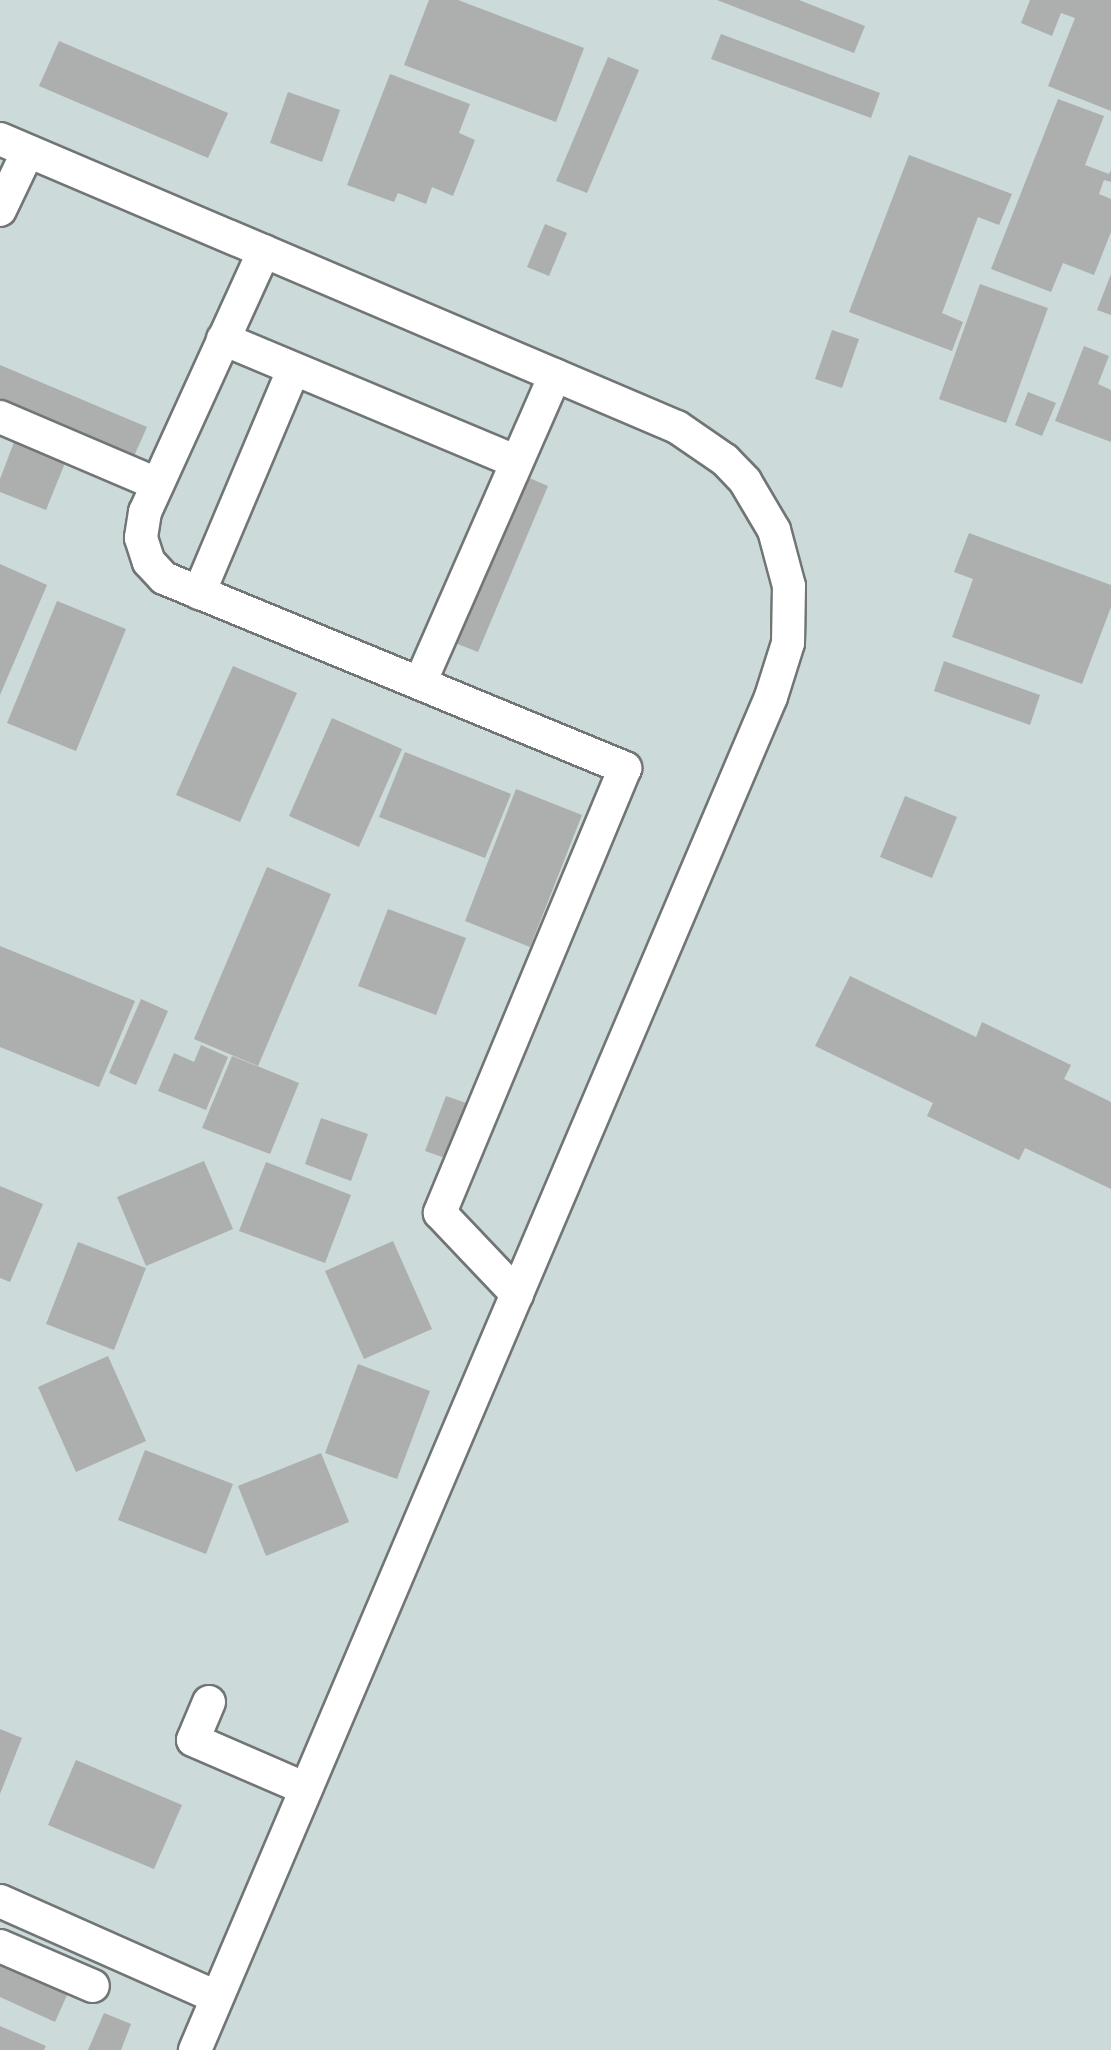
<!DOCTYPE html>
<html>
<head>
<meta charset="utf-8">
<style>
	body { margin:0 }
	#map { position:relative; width:1111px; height:2050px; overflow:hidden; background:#e1e5e5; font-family:Overpass,sans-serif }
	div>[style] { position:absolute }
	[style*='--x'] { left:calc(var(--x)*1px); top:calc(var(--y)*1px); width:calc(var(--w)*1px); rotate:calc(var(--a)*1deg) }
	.built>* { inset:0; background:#ccdad9 }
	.building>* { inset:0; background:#acafad }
	.roads { filter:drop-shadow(2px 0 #717575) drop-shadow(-2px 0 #717575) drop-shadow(0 2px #717575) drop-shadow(0 -2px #717575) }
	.minor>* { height:32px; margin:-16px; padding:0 16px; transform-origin:16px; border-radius:16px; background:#fff }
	span { translate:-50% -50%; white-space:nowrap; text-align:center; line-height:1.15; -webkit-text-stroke:4.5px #fff; paint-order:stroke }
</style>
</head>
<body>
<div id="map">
	<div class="built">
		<div style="clip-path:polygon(0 0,1111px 0,1111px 2050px,0 2050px)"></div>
	</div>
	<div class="building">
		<div style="clip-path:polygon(429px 0,458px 0,584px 48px,556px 122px,404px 65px)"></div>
		<div style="clip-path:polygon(717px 0,799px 0,865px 26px,854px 53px)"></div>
		<div style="clip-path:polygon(1030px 0,1111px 0,1111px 111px,1048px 86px,1075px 18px,1061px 13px,1052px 36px,1021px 23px)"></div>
		<div style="clip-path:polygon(721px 34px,880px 93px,871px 118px,711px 59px)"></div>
		<div style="clip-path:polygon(59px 41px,228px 113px,208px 158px,39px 86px)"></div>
		<div style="clip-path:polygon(608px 57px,639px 70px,587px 193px,556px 181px)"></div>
		<div style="clip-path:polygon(390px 74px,470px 104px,459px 133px,475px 140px,453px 196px,432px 187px,426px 204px,398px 193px,394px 202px,347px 185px)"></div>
		<div style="clip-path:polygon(288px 92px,340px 110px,322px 162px,270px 143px)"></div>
		<div style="clip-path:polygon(1058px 99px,1104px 116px,1085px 165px,1109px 174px,1111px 170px,1111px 182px,1104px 180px,1099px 194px,1111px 199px,1111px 232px,1094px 275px,1063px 263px,1051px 292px,991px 269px)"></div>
		<div style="clip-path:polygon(909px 155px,1012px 194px,999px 225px,978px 217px,942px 313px,963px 322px,952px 351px,849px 312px)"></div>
		<div style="clip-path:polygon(545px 224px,567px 233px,549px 276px,527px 267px)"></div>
		<div style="clip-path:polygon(1111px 274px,1111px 315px,1097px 310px)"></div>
		<div style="clip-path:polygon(980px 284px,1048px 308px,1006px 423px,939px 399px)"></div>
		<div style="clip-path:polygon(832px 330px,859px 339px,842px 388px,815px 379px)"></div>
		<div style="clip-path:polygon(1084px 346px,1109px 356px,1098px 384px,1111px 390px,1111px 442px,1055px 421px)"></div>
		<div style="clip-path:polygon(0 365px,147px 427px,134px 456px,0 399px)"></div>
		<div style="clip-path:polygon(1028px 392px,1056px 403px,1042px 436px,1015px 425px)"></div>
		<div style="clip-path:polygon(16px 437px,67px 458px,46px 510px,0 492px,0 479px)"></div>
		<div style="clip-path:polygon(520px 474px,548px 486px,478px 652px,450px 641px)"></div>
		<div style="clip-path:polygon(969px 533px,1111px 585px,1111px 607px,1082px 684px,952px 637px,973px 579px,954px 572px)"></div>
		<div style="clip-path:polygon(0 564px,47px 585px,0 695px)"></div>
		<div style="clip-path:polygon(57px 601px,126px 629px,76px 751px,7px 723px)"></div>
		<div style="clip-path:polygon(944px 661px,1040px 695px,1030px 725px,934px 691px)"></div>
		<div style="clip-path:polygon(233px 666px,297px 693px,240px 822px,176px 795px)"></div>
		<div style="clip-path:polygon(332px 718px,402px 749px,359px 847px,289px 816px)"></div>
		<div style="clip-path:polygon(405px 752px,511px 794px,485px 858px,379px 817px)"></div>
		<div style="clip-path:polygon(516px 789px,582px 815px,530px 947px,465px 921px)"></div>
		<div style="clip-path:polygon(905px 796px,957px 817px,932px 878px,880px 857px)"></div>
		<div style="clip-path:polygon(267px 867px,331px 894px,258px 1066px,194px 1039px)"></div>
		<div style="clip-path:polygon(388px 909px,466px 938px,436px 1015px,358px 986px)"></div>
		<div style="clip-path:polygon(0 946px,135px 1001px,99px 1087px,0 1047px)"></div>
		<div style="clip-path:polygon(850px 976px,976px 1037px,982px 1022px,1071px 1065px,1064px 1079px,1111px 1102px,1111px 1189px,1025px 1148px,1019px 1160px,927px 1116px,933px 1103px,815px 1046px)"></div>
		<div style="clip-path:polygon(141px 999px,168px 1011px,136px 1085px,109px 1073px)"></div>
		<div style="clip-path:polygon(201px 1045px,228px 1057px,206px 1110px,158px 1091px,174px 1053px,194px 1062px)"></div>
		<div style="clip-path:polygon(232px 1056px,299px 1083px,270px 1154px,202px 1128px)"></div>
		<div style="clip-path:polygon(446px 1096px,469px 1104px,448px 1159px,425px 1151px)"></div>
		<div style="clip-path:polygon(321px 1118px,368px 1134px,351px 1181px,305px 1164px)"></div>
		<div style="clip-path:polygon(204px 1161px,233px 1229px,146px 1266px,117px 1197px)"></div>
		<div style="clip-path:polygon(266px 1162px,351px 1195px,325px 1263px,239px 1231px)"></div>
		<div style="clip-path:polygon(0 1186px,43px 1204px,10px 1282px,0 1278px)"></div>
		<div style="clip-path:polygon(393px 1241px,432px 1329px,364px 1359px,325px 1271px)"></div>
		<div style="clip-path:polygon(78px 1242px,146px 1268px,114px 1350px,46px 1324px)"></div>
		<div style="clip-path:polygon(108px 1356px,146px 1441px,76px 1472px,38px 1387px)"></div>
		<div style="clip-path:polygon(358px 1364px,430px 1391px,397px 1479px,325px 1453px)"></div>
		<div style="clip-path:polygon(145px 1450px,233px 1484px,206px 1554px,118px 1520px)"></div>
		<div style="clip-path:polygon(321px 1453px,349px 1522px,266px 1556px,238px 1486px)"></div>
		<div style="clip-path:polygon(0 1729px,22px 1738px,0 1794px)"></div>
		<div style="clip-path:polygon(76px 1760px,182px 1805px,154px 1869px,48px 1825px)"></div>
		<div style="clip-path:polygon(0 1963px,68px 1993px,55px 2022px,0 1997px)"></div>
		<div style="clip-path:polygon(104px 2013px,131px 2024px,121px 2050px,88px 2050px)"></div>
		<div style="clip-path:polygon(0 2026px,46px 2046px,44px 2050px,0 2050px)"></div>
	</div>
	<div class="roads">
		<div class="minor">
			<div style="--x:0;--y:139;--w:736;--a:23.05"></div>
			<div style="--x:677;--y:427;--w:58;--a:34.5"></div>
			<div style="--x:725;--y:460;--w:29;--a:46"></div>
			<div style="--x:745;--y:481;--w:57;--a:59.4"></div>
			<div style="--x:774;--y:530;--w:58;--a:75"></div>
			<div style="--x:789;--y:586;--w:57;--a:91"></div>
			<div style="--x:788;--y:643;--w:57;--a:107.5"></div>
			<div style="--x:771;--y:697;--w:1471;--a:113.06"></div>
			<div style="--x:0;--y:210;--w:65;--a:-64.6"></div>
			<div style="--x:264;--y:251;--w:287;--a:114.5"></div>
			<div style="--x:145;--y:512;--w:26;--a:99"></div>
			<div style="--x:141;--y:538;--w:25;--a:72"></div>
			<div style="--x:149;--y:562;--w:22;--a:47"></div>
			<div style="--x:164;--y:578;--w:499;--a:22.4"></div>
			<div style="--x:625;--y:768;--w:482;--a:112.6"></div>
			<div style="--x:440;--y:1213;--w:112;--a:46.5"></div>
			<div style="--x:223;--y:339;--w:316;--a:22.7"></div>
			<div style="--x:0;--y:417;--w:171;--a:23.1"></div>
			<div style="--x:199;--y:593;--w:242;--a:-67.1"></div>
			<div style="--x:420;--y:683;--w:336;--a:-66.3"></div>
			<div style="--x:209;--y:1702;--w:41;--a:112.8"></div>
			<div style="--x:193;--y:1740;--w:123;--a:23.4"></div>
			<div style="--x:0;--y:1901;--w:237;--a:23.9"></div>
			<div style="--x:0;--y:1946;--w:101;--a:23.3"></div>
		</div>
	</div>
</div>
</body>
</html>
